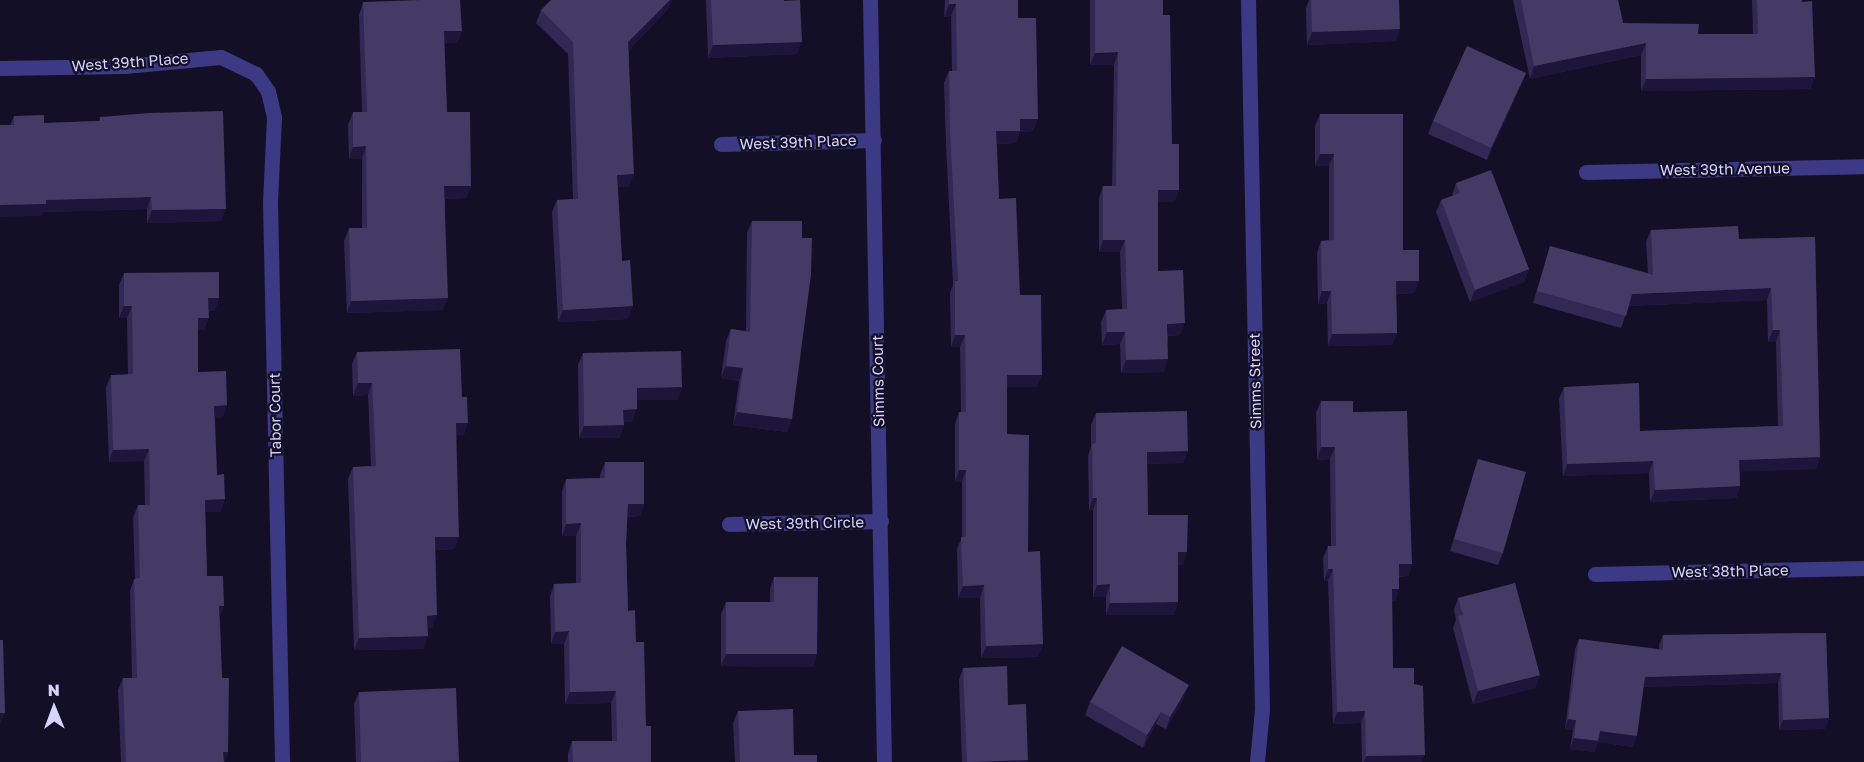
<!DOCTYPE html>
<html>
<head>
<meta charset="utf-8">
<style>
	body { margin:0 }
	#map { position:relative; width:1864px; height:762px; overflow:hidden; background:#130f26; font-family:"Golos Text",sans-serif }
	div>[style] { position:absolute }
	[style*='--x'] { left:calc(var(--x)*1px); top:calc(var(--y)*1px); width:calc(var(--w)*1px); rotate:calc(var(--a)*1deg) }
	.minor>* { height:15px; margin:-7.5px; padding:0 7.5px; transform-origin:7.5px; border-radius:7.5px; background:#3d3a85 }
	.wall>* { inset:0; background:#312854 }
	.shaded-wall>* { inset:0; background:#1d163a }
	.building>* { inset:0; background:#433a66 }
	span { translate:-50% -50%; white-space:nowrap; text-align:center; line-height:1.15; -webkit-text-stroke:4.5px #130f26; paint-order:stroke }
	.street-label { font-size:15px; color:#d9d4ff }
	.north { position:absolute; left:24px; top:678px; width:60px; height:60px; -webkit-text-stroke:4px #130f26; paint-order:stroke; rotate:359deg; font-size:16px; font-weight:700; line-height:24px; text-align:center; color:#d9d4ff }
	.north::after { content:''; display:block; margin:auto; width:21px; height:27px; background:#d9d4ff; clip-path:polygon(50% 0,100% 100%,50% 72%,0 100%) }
</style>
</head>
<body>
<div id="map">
	<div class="minor">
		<div style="--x:870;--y:0;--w:762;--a:88.95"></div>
		<div style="--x:1248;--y:0;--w:709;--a:88.87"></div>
		<div style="--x:1262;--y:709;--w:53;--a:95.4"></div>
		<div style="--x:0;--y:68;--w:125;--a:-0.9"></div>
		<div style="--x:125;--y:66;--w:96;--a:-5.4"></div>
		<div style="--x:221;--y:57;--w:39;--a:26"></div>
		<div style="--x:256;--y:74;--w:21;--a:55"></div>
		<div style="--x:268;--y:91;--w:27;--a:77"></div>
		<div style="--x:274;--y:117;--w:85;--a:92.7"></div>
		<div style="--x:270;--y:202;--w:560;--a:88.77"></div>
		<div style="--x:721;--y:144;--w:153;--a:-1.5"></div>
		<div style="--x:1586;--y:172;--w:278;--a:-1.2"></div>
		<div style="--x:729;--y:524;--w:152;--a:-1.1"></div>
		<div style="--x:1595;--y:574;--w:269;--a:-1.3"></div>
	</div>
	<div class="wall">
		<div style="clip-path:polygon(706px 0,784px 0,797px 54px,708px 58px)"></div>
		<div style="clip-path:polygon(945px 0,1018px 0,1018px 18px,1033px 131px,1020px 132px,1016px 143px,997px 144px,999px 199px,1020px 295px,1037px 387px,1007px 387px,1007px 434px,1028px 552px,1043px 644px,1038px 657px,981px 658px,980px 598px,958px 598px,957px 549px,962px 537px,962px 482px,955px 482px,955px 424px,959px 412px,961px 412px,960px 347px,951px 347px,950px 293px,953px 285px,946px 145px,944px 83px,949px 71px,952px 71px,951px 16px,944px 17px)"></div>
		<div style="clip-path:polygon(1090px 0,1163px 0,1163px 15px,1172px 144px,1179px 190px,1174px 202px,1158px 202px,1158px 271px,1180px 335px,1168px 336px,1164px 372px,1121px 373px,1120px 344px,1102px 345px,1101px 322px,1106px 310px,1122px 309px,1120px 252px,1099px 252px,1099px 198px,1103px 186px,1112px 186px,1114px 65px,1090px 65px)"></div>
		<div style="clip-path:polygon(1309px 0,1399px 0,1396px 41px,1307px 45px,1306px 8px)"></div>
		<div style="clip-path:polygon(1513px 0,1618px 0,1623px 23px,1698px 34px,1753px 34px,1752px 0,1802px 0,1815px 77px,1810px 89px,1641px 91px,1641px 55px,1530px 79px)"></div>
		<div style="clip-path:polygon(363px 2px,462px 31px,457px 43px,444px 43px,447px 112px,471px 186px,466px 198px,445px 199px,443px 310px,347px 313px,344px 241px,349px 228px,362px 228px,362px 159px,349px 159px,348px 125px,353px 112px,362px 112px,359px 15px)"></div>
		<div style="clip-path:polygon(668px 9px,629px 50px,629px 187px,618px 187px,622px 261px,628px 319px,558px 322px,552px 212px,557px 200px,573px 199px,568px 54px,536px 23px,541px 10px)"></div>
		<div style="clip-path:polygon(1526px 73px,1521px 85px,1487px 160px,1428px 134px,1433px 121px)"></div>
		<div style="clip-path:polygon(1320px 114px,1403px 250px,1415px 293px,1396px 294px,1397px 333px,1392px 345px,1328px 346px,1327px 303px,1318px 304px,1317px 253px,1321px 241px,1329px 240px,1329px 166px,1315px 166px,1315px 126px)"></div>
		<div style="clip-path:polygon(14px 116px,44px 123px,99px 121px,100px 117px,221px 221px,147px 223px,147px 209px,43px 212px,41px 216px,10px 125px)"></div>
		<div style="clip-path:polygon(1456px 183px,1529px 269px,1524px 282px,1470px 302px,1436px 212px,1441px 200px,1452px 196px)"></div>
		<div style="clip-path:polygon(752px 221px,787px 432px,733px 425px,739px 381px,721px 378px,726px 341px,731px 329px,746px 331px,747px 233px)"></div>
		<div style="clip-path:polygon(1651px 230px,1739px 239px,1815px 237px,1820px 457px,1816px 469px,1740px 471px,1740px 486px,1736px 498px,1650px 502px,1649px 473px,1563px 476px,1559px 399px,1564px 387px,1640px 431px,1778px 426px,1776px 342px,1768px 342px,1767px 300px,1629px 306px,1621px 328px,1533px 303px,1550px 246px,1648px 273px,1646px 242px)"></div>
		<div style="clip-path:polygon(124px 273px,219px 298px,214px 311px,209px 311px,204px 330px,198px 330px,198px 372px,227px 405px,222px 418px,215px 418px,217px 475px,225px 499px,220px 512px,205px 512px,207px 576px,220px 618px,222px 678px,228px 752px,225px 762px,121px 762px,118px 690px,123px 678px,132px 678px,130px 591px,134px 579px,135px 579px,133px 518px,138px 505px,145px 505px,144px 461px,109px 462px,106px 388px,111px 375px,128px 375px,127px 318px,119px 318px,119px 285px)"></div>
		<div style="clip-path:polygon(357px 352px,464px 435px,456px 435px,455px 549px,435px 550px,432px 628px,427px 628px,428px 636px,423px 649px,354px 650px,348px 479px,353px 467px,371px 466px,368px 395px,353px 396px,352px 364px)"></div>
		<div style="clip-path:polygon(583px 353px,682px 387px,677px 400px,637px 400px,632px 422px,623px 422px,624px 425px,619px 438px,579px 438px,578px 365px)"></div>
		<div style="clip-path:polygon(1321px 401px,1353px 412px,1412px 564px,1408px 576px,1399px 577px,1395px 601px,1392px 601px,1393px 668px,1414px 684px,1422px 762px,1362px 762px,1361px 723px,1333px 724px,1328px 581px,1324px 581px,1323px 558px,1328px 546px,1331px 546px,1330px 459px,1317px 460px,1316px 413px)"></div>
		<div style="clip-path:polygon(1096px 413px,1188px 451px,1183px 463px,1147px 464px,1148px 515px,1183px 565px,1178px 565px,1178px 602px,1174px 615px,1106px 615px,1106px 597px,1093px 597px,1093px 510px,1089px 510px,1088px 456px,1091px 446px,1091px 425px)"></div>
		<div style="clip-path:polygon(1478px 459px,1503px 553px,1498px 565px,1450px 551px)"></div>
		<div style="clip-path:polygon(605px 462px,644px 504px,640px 516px,627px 517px,626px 544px,628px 611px,636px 642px,646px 726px,651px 762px,568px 762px,568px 754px,572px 741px,612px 741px,611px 703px,565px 704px,564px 644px,551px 644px,550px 596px,554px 584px,576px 583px,576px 536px,562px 536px,562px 491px,566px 479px,600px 478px,600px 475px)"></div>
		<div style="clip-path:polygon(774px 577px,817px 654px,813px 667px,721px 666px,721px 614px,726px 602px,770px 602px,770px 589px)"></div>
		<div style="clip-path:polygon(1458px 598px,1540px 675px,1535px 688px,1473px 704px,1453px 628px,1456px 620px,1454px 610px)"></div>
		<div style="clip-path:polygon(1826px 633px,1829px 718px,1825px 729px,1779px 730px,1778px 683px,1643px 687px,1633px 747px,1598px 742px,1594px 752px,1570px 749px,1573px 730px,1565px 729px,1575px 649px,1579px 639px,1659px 649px,1659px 645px,1663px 635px)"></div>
		<div style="clip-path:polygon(963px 668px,1008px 705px,1028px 760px,1027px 762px,962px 762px,959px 680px)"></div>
		<div style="clip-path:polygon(359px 692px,459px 761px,459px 762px,356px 762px,354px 704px)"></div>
		<div style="clip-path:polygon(1184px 698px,1166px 729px,1156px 724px,1143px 748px,1085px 715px,1090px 702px)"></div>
		<div style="clip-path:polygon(738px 711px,794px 755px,817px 762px,735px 762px,733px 723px)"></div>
	</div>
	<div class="shaded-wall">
		<div style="clip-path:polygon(670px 0,672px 0,668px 9px,624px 55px,628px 42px)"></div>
		<div style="clip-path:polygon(949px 4px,956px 4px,951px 16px,944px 17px)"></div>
		<div style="clip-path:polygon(1400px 29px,1396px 41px,1307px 45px,1312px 32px)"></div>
		<div style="clip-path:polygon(444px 31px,462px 31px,457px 43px,439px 44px)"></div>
		<div style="clip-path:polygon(802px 42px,797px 54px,708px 58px,713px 45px)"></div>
		<div style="clip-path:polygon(1646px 43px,1641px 55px,1530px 79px,1534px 66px)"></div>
		<div style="clip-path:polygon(1118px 52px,1114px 65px,1090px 65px,1095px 53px)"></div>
		<div style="clip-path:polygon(1526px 73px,1521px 85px,1487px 160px,1491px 148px)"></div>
		<div style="clip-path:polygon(1815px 77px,1810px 89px,1641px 91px,1646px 79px)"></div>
		<div style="clip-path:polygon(1020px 119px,1038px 119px,1033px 131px,1020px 132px,1016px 143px,992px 144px,996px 131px)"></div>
		<div style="clip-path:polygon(366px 146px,362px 159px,349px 159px,353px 147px)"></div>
		<div style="clip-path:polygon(1320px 154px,1334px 154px,1329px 166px,1315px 166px)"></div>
		<div style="clip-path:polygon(634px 174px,629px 187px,613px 187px,617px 175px)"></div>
		<div style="clip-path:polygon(444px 186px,471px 186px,466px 198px,440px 199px)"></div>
		<div style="clip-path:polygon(1158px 190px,1179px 190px,1174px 202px,1153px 202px)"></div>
		<div style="clip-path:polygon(151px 197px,147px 209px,43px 212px,41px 216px,0 217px,0 205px,46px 200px)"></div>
		<div style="clip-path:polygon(226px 209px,221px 221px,147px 223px,152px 210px)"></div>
		<div style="clip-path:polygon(1103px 240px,1125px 240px,1120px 252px,1099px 252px)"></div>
		<div style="clip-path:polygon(1529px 269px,1524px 282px,1470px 302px,1475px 290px)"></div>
		<div style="clip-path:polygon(1396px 281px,1419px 281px,1415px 293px,1391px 294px)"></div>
		<div style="clip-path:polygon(1771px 288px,1767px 300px,1628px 306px,1632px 294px)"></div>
		<div style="clip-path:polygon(1322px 291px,1331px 291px,1327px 303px,1318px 304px)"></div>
		<div style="clip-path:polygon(208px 298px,219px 298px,214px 311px,204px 310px)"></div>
		<div style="clip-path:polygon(448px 298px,443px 310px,347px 313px,351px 301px)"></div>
		<div style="clip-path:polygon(124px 306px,132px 306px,127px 318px,119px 318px)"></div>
		<div style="clip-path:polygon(633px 306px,628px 319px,558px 322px,563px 310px)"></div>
		<div style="clip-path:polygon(198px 318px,209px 318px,204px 330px,194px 330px)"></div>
		<div style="clip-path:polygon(1185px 323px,1180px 335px,1163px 336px,1167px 324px)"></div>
		<div style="clip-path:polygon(1773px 330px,1780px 330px,1776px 342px,1768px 342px)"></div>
		<div style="clip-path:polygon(1107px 332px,1125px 332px,1120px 344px,1102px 345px)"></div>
		<div style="clip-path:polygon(1397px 333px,1392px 345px,1328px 346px,1332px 334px)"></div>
		<div style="clip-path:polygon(955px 335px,965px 335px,960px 347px,951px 347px)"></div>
		<div style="clip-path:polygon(1168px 359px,1164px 372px,1121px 373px,1126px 360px)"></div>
		<div style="clip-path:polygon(726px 366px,743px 368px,739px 381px,721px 378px)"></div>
		<div style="clip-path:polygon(1007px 375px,1042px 375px,1037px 387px,1002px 387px)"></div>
		<div style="clip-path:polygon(358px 383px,372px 383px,368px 395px,353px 396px)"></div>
		<div style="clip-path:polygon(682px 387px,677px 400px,632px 400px,637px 388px)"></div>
		<div style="clip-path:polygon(227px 405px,222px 418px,210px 418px,214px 406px)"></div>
		<div style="clip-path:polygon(637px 409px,632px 422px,619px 422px,623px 410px)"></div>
		<div style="clip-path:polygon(737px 412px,792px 419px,787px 432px,733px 425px)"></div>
		<div style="clip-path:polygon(456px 423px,468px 423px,464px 435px,451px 435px)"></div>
		<div style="clip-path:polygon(624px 425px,619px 438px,579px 438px,584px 426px)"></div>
		<div style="clip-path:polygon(1321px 447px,1335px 447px,1330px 459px,1317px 460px)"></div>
		<div style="clip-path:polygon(149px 449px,144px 461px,109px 462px,113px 450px)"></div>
		<div style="clip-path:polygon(1188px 451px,1183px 463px,1142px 464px,1147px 452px)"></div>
		<div style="clip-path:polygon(1820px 457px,1816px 469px,1735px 472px,1739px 460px)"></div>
		<div style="clip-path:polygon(1653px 461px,1649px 473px,1563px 476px,1567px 464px)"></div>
		<div style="clip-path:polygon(959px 470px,966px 470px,962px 482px,955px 482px)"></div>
		<div style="clip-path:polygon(1740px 486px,1736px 498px,1650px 502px,1655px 490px)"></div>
		<div style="clip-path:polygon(1093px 498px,1097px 498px,1093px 510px,1089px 510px)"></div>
		<div style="clip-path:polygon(225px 499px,220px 512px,200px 512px,205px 500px)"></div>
		<div style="clip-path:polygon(628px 504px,644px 504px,640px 516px,623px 517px)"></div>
		<div style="clip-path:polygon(581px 523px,576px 536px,562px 536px,566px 524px)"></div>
		<div style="clip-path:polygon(435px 537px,459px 537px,455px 549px,431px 550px)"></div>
		<div style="clip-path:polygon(1178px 552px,1187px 552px,1183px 565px,1173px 565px)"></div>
		<div style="clip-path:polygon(1399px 564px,1412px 564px,1408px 576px,1394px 577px)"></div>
		<div style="clip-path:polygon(1328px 569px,1333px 569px,1328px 581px,1324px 581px)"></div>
		<div style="clip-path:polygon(1110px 584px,1106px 597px,1093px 597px,1097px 585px)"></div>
		<div style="clip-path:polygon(984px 585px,980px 598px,958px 598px,963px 586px)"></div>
		<div style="clip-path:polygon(1392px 589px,1399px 589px,1395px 601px,1387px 601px)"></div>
		<div style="clip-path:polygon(1178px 602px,1174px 615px,1106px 615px,1110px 603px)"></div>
		<div style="clip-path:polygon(219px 606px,224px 606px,219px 618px)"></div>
		<div style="clip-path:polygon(437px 615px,432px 628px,423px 628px,427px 616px)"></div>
		<div style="clip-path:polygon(569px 631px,564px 644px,551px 644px,555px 632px)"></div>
		<div style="clip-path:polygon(428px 636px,423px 649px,354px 650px,359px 638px)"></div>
		<div style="clip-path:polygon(1043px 644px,1038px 657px,981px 658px,986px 646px)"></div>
		<div style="clip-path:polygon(726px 654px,817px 654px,813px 667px,721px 666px)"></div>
		<div style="clip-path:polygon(1781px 673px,1778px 683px,1641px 687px,1645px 677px)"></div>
		<div style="clip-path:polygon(1540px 675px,1535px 688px,1473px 704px,1478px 691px)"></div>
		<div style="clip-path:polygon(1189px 685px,1184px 698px,1166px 729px,1170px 717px)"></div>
		<div style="clip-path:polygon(616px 691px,611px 703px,565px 704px,570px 692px)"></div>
		<div style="clip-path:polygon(1365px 711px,1361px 723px,1333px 724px,1337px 712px)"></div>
		<div style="clip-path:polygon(1161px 712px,1156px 724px,1143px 748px,1147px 735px)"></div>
		<div style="clip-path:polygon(0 713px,5px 713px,0 725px)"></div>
		<div style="clip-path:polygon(1829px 718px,1825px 729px,1779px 730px,1783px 720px)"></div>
		<div style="clip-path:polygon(1568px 719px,1576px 720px,1573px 730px,1565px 729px)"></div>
		<div style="clip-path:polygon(1600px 731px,1637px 736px,1633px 747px,1598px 742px,1594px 752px,1570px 749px,1574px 738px)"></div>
		<div style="clip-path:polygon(223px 752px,228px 752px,225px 762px,220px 762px)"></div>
		<div style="clip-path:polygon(1425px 755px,1422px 762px,1364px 762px,1366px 756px)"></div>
		<div style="clip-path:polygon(1028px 760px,1027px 762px,970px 762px)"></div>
	</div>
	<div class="building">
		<div style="clip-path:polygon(421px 0,460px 0,462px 31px,444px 31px,447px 112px,470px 112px,471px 186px,444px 186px,448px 298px,351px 301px,349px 228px,367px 228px,366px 146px,353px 147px,353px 112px,367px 112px,363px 2px)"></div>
		<div style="clip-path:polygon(551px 0,670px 0,628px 42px,634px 174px,617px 175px,622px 261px,630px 260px,633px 306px,563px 310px,557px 200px,578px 199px,573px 42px,541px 10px)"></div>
		<div style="clip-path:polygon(711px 0,784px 0,784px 1px,800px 0,802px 42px,713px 45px)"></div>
		<div style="clip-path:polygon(949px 0,1018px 0,1018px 18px,1036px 18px,1038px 119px,1020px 119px,1020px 131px,996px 131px,999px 199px,1016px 198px,1020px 295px,1041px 295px,1042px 375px,1007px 375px,1007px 434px,1029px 435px,1028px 552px,1040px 551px,1043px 644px,986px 646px,984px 585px,963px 586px,961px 537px,966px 537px,966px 470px,959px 470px,959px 412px,966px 412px,965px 335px,955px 335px,955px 281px,958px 281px,950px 132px,949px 71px,957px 71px,956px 4px,949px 4px)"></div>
		<div style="clip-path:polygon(1095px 0,1163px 0,1163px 15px,1170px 15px,1172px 144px,1179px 144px,1179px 190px,1158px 190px,1158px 271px,1183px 270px,1185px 323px,1167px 324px,1168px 359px,1126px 360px,1125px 332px,1107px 332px,1106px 310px,1127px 309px,1125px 240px,1103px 240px,1103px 186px,1116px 186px,1118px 52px,1095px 53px)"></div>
		<div style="clip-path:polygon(1311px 0,1399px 0,1400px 29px,1312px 32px)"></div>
		<div style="clip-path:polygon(1521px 0,1618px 0,1623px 23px,1699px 24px,1698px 34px,1758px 34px,1757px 0,1802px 0,1802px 2px,1812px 1px,1815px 77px,1646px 79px,1646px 43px,1534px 66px)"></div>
		<div style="clip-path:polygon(1467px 46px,1526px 73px,1491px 148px,1433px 121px)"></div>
		<div style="clip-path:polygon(223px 111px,226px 209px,152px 210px,151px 197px,46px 200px,46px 204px,0 205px,0 125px,14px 125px,14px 116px,44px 115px,44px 123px,100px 121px,100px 117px,149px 113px)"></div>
		<div style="clip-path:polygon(1320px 114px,1403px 114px,1403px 250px,1419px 250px,1419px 281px,1396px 281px,1397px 333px,1332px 334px,1331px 291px,1322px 291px,1321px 241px,1334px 240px,1334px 154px,1320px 154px)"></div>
		<div style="clip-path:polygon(1491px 170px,1529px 269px,1475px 290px,1441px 200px,1460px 193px,1456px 183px)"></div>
		<div style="clip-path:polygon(752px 221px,802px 221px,802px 238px,812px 238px,811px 275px,792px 419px,737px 412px,743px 368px,726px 366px,731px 329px,750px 332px)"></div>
		<div style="clip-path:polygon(1738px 226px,1739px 239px,1815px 237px,1820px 457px,1739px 460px,1740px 486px,1655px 490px,1653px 461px,1567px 464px,1564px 387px,1639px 383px,1640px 431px,1783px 426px,1780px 330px,1773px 330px,1771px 288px,1632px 294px,1626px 316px,1537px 291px,1550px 246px,1653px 275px,1651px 230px)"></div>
		<div style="clip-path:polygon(219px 272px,219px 298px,208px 298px,209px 318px,198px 318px,198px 372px,226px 371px,227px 405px,214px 406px,217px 475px,224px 474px,225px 499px,205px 500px,207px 576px,223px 576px,224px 606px,219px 606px,222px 678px,229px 678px,228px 752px,223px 752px,224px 762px,126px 762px,123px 678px,137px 678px,134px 579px,140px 578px,138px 505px,150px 505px,149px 449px,113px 450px,111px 375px,133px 374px,132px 306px,124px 306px,124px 273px)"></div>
		<div style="clip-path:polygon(460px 349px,462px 397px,467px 397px,468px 423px,456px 423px,459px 537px,435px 537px,437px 615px,427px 616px,428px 636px,359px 638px,353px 467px,376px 466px,372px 383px,358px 383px,357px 352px)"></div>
		<div style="clip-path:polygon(681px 351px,682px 387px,637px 388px,637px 409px,623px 410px,624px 425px,584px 426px,583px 353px)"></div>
		<div style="clip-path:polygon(1321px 401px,1353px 401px,1353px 412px,1407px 411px,1412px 564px,1399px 564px,1399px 589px,1392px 589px,1393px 668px,1414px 668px,1414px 684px,1423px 686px,1425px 755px,1366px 756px,1365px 711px,1337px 712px,1333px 569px,1328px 569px,1328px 546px,1336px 546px,1335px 447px,1321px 447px)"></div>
		<div style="clip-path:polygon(1187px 411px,1188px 451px,1147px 452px,1148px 515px,1188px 515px,1187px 552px,1178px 552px,1178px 602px,1110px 603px,1110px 584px,1097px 585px,1097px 498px,1093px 498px,1092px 444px,1096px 443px,1096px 413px)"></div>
		<div style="clip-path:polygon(1478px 459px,1526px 472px,1503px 553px,1454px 539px)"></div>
		<div style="clip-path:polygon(605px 462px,644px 462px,644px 504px,628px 504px,626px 544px,628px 611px,635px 610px,636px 642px,644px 642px,646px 726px,651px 726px,651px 762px,573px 762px,572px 741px,617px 741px,616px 691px,570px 692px,569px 631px,555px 632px,554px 584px,581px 583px,581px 523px,566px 524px,566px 479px,605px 478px)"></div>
		<div style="clip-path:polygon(774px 577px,818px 577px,817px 654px,726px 654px,726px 602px,774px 602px)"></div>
		<div style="clip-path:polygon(1515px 583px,1540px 675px,1478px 691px,1458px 616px,1463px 615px,1458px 598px)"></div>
		<div style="clip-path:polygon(1826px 633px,1829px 718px,1783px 720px,1781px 673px,1645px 677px,1637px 736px,1600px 731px,1598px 741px,1574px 738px,1576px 720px,1568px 719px,1579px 639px,1663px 650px,1663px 635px)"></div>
		<div style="clip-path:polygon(0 640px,3px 640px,5px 713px,0 713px)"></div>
		<div style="clip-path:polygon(1122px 646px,1189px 685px,1170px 717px,1161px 712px,1147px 735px,1090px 702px)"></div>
		<div style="clip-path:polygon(1007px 666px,1008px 705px,1026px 704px,1028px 760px,967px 762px,963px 668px)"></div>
		<div style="clip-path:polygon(456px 688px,459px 761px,429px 762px,361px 762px,359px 692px)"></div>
		<div style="clip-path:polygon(793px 709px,794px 755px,817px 755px,817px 762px,740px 762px,738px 711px)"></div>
	</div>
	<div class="street-label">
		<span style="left:130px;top:62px;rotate:-4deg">West 39th Place</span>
		<span style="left:798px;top:142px;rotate:-2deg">West 39th Place</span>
		<span style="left:1725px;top:169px;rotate:-1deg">West 39th Avenue</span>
		<span style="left:878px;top:381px;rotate:-91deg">Simms Court</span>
		<span style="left:1255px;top:381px;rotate:-91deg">Simms Street</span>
		<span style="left:275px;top:415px;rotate:-91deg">Tabor Court</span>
		<span style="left:805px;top:523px;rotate:-1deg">West 39th Circle</span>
		<span style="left:1730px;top:571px;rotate:-1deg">West 38th Place</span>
	</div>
	<div class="north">N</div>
</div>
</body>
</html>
